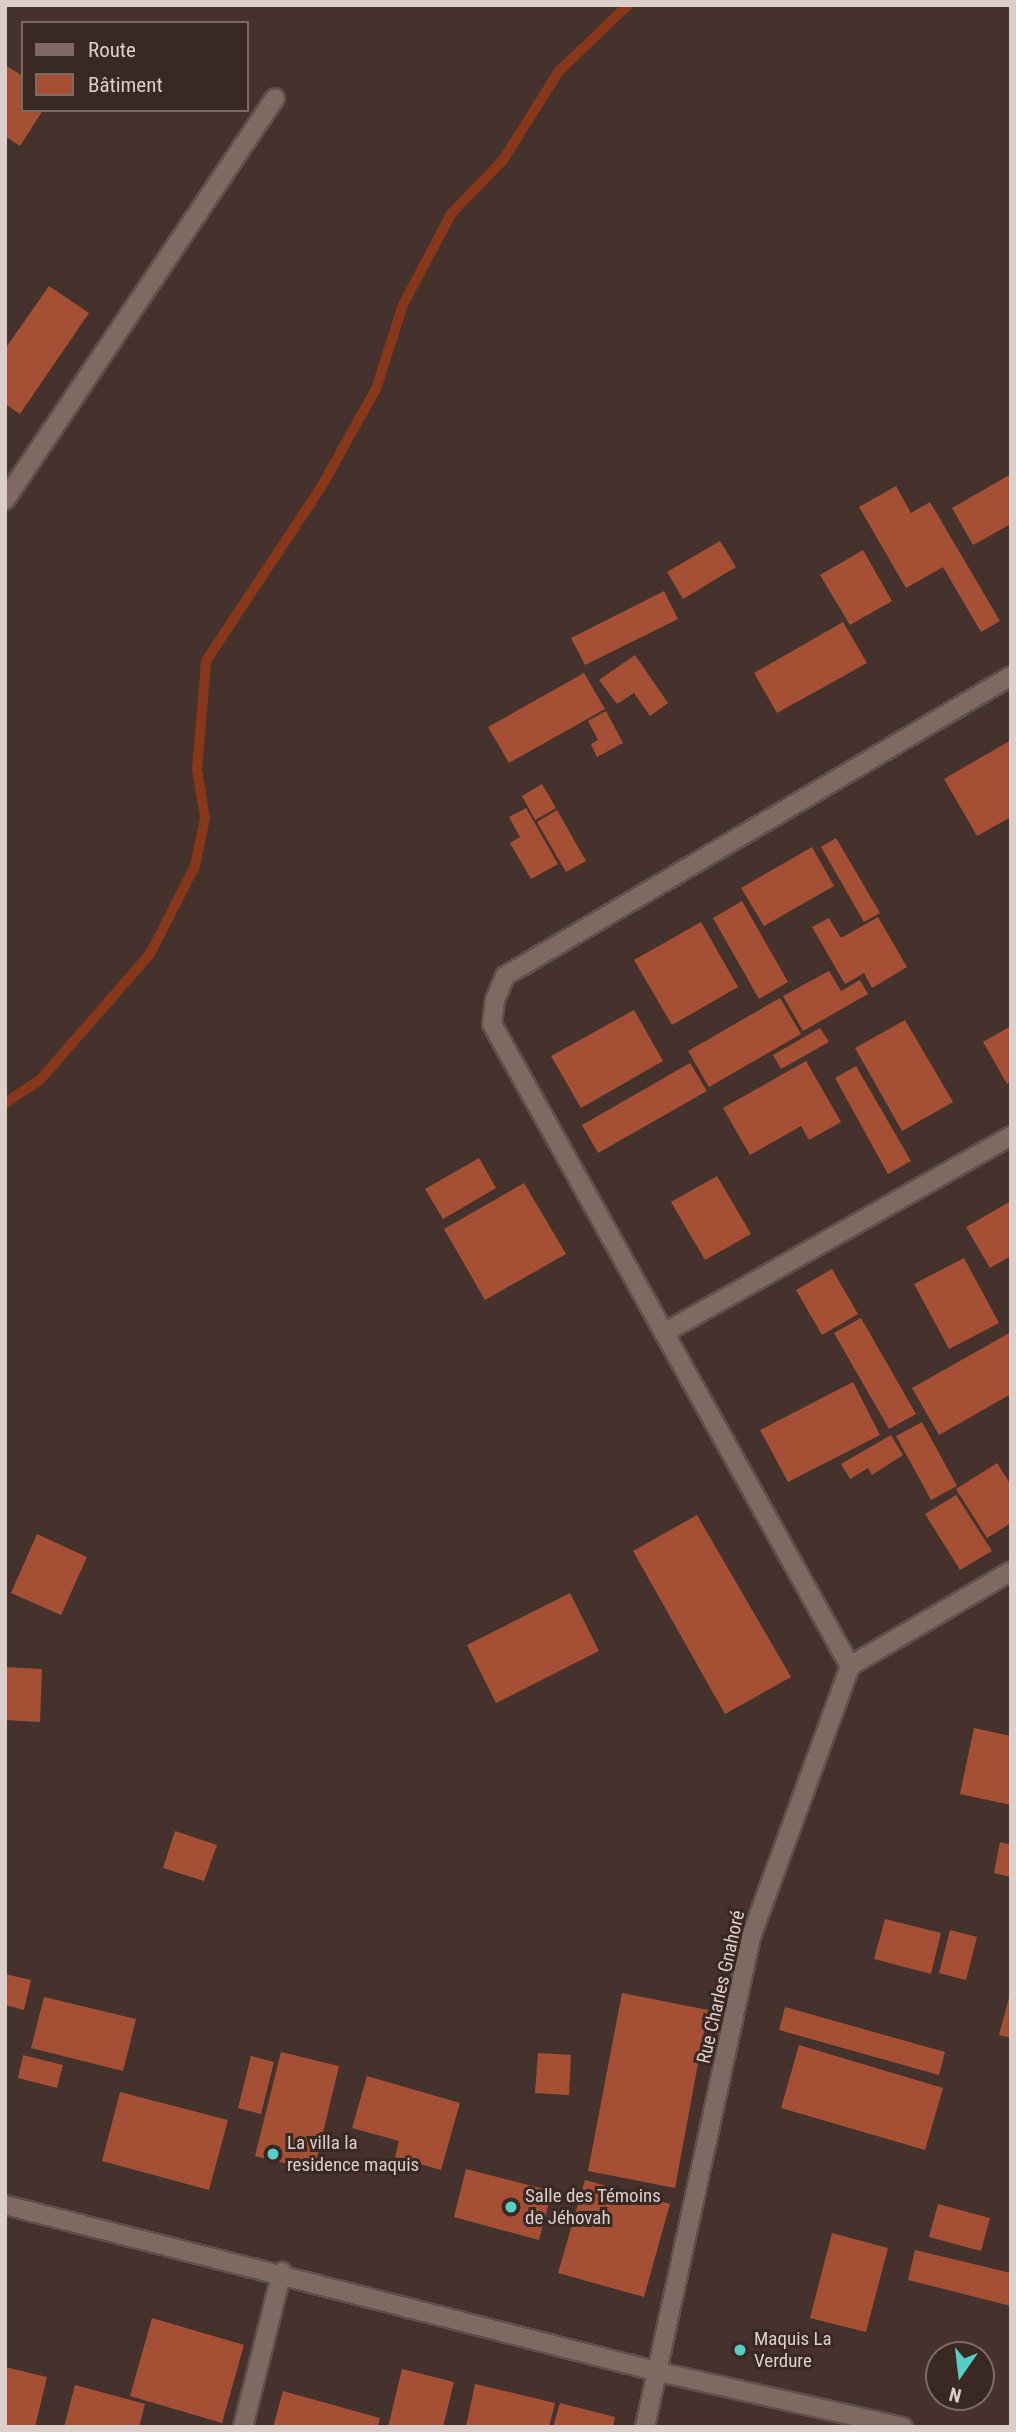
<!DOCTYPE html>
<html>
<head>
<meta charset="utf-8">
<style>
	body { margin:0 }
	#map { position:relative; width:1016px; height:2432px; overflow:hidden; background:#45322c; font-family:"Roboto Condensed",sans-serif }
	div>[style] { position:absolute }
	[style*='--x'] { left:calc(var(--x)*1px); top:calc(var(--y)*1px); width:calc(var(--w)*1px); rotate:calc(var(--a)*1deg) }
	.stream>* { height:10px; margin:-5px; padding:0 5px; transform-origin:5px; border-radius:5px; background:#89371a }
	.building>* { inset:0; background:#a55034 }
	.roads { filter:drop-shadow(2px 0 #60504b) drop-shadow(-2px 0 #60504b) drop-shadow(0 2px #60504b) drop-shadow(0 -2px #60504b) }
	.minor>* { height:18px; margin:-9px; padding:0 9px; transform-origin:9px; border-radius:9px; background:#7f6a63 }
	.tertiary>* { height:18px; margin:-9px; padding:0 9px; transform-origin:9px; border-radius:9px; background:#7f6a63 }
	.dots>* { width:19px; height:19px; translate:-50% -50%; box-sizing:border-box; border:4px solid #3a2822; border-radius:50% }
	span { translate:-50% -50%; white-space:nowrap; text-align:center; line-height:1.15; -webkit-text-stroke:6px #3a2822; paint-order:stroke }
	.street-label { font-size:19px; color:#dccfcb }
	.poi-label { font-size:19px; color:#dccfcb }
	.left { translate:0 -50%; text-align:left }
	.frame { position:absolute; inset:0; border:7px solid #dccfcb; pointer-events:none }
	.legend { position:absolute; left:21px; top:21px; width:228px; height:91px; box-sizing:border-box; background:#3a2822; border:2px solid #7b6b66; margin:0; padding:9px 12px; list-style:none; font-size:21px; color:#dccfcb }
	.legend li { display:flex; align-items:center; gap:14px; height:35px }
	.legend b { width:35px; border:2px solid #7b6b66 }
	.north { position:absolute; left:925px; top:2341px; width:70px; height:70px; box-sizing:border-box; background:#3a2822; border:2px solid #7b6b66; border-radius:50%; rotate:194deg; font-size:19px; font-weight:700; line-height:28px; text-align:center; color:#dccfcb }
	.north::after { content:''; display:block; margin:auto; width:24px; height:32px; background:#55cec5; clip-path:polygon(50% 0,100% 100%,50% 72%,0 100%) }
</style>
</head>
<body>
<div id="map">
	<div class="stream">
		<div style="--x:5;--y:1103;--w:42;--a:-33.3"></div>
		<div style="--x:40;--y:1080;--w:167;--a:-48.9"></div>
		<div style="--x:150;--y:954;--w:99;--a:-62.9"></div>
		<div style="--x:195;--y:866;--w:49;--a:-78.2"></div>
		<div style="--x:205;--y:818;--w:50;--a:-99.3"></div>
		<div style="--x:197;--y:769;--w:108;--a:-85.2"></div>
		<div style="--x:206;--y:661;--w:206;--a:-56.5"></div>
		<div style="--x:320;--y:489;--w:115;--a:-60.8"></div>
		<div style="--x:376;--y:389;--w:88;--a:-72.2"></div>
		<div style="--x:403;--y:305;--w:103;--a:-62.2"></div>
		<div style="--x:451;--y:214;--w:75;--a:-46.1"></div>
		<div style="--x:503;--y:160;--w:105;--a:-57.8"></div>
		<div style="--x:559;--y:71;--w:95;--a:-43.7"></div>
	</div>
	<div class="building">
		<div style="clip-path:polygon(5px 65px,23px 76px,23px 110px,43px 110px,20px 146px,5px 136px)"></div>
		<div style="clip-path:polygon(49px 286px,89px 313px,20px 414px,5px 404px,5px 349px)"></div>
		<div style="clip-path:polygon(1011px 474px,1011px 524px,973px 545px,952px 508px)"></div>
		<div style="clip-path:polygon(896px 486px,911px 513px,930px 502px,1000px 621px,981px 632px,943px 567px,906px 588px,859px 507px)"></div>
		<div style="clip-path:polygon(720px 541px,736px 567px,683px 599px,667px 572px)"></div>
		<div style="clip-path:polygon(863px 550px,892px 601px,850px 625px,820px 575px)"></div>
		<div style="clip-path:polygon(664px 591px,678px 619px,585px 665px,571px 638px)"></div>
		<div style="clip-path:polygon(843px 622px,867px 663px,777px 713px,754px 673px)"></div>
		<div style="clip-path:polygon(635px 655px,668px 703px,650px 716px,634px 693px,617px 704px,599px 680px)"></div>
		<div style="clip-path:polygon(584px 673px,605px 709px,509px 763px,488px 727px)"></div>
		<div style="clip-path:polygon(606px 711px,623px 743px,597px 757px,591px 744px,598px 740px,588px 721px)"></div>
		<div style="clip-path:polygon(1011px 740px,1011px 817px,977px 836px,944px 779px)"></div>
		<div style="clip-path:polygon(542px 784px,556px 808px,535px 820px,522px 796px)"></div>
		<div style="clip-path:polygon(526px 808px,558px 864px,531px 879px,510px 843px,520px 837px,509px 817px)"></div>
		<div style="clip-path:polygon(557px 810px,586px 861px,566px 872px,537px 822px)"></div>
		<div style="clip-path:polygon(836px 838px,880px 913px,864px 922px,821px 847px)"></div>
		<div style="clip-path:polygon(812px 847px,834px 886px,764px 926px,741px 888px)"></div>
		<div style="clip-path:polygon(742px 901px,788px 982px,759px 999px,713px 918px)"></div>
		<div style="clip-path:polygon(878px 917px,907px 967px,872px 988px,864px 973px,845px 984px,812px 927px,829px 918px,841px 938px)"></div>
		<div style="clip-path:polygon(701px 922px,738px 987px,672px 1025px,634px 960px)"></div>
		<div style="clip-path:polygon(829px 971px,841px 991px,860px 980px,868px 994px,803px 1031px,783px 996px)"></div>
		<div style="clip-path:polygon(780px 998px,801px 1034px,709px 1087px,688px 1051px)"></div>
		<div style="clip-path:polygon(634px 1010px,663px 1061px,581px 1108px,551px 1056px)"></div>
		<div style="clip-path:polygon(905px 1020px,953px 1102px,902px 1131px,855px 1048px)"></div>
		<div style="clip-path:polygon(1011px 1026px,1011px 1081px,1007px 1084px,983px 1042px)"></div>
		<div style="clip-path:polygon(820px 1028px,829px 1042px,781px 1069px,773px 1055px)"></div>
		<div style="clip-path:polygon(806px 1061px,841px 1122px,809px 1140px,801px 1126px,750px 1155px,723px 1108px)"></div>
		<div style="clip-path:polygon(690px 1063px,707px 1091px,598px 1153px,582px 1125px)"></div>
		<div style="clip-path:polygon(856px 1066px,911px 1161px,888px 1174px,835px 1078px)"></div>
		<div style="clip-path:polygon(479px 1158px,496px 1188px,443px 1219px,425px 1189px)"></div>
		<div style="clip-path:polygon(717px 1176px,751px 1234px,705px 1260px,671px 1202px)"></div>
		<div style="clip-path:polygon(524px 1183px,566px 1254px,485px 1300px,444px 1229px)"></div>
		<div style="clip-path:polygon(1011px 1201px,1011px 1256px,990px 1268px,966px 1227px)"></div>
		<div style="clip-path:polygon(964px 1258px,999px 1323px,949px 1349px,914px 1284px)"></div>
		<div style="clip-path:polygon(832px 1269px,858px 1314px,822px 1335px,796px 1290px)"></div>
		<div style="clip-path:polygon(861px 1318px,916px 1414px,889px 1429px,834px 1333px)"></div>
		<div style="clip-path:polygon(1011px 1332px,1011px 1394px,939px 1435px,912px 1388px)"></div>
		<div style="clip-path:polygon(853px 1382px,880px 1435px,788px 1482px,760px 1430px)"></div>
		<div style="clip-path:polygon(922px 1422px,957px 1486px,931px 1500px,896px 1436px)"></div>
		<div style="clip-path:polygon(891px 1435px,903px 1455px,872px 1475px,868px 1468px,850px 1479px,841px 1464px)"></div>
		<div style="clip-path:polygon(997px 1463px,1011px 1485px,1011px 1523px,987px 1538px,956px 1489px)"></div>
		<div style="clip-path:polygon(956px 1495px,992px 1551px,960px 1570px,925px 1514px)"></div>
		<div style="clip-path:polygon(697px 1515px,791px 1677px,725px 1714px,633px 1551px)"></div>
		<div style="clip-path:polygon(37px 1534px,87px 1557px,61px 1615px,11px 1593px)"></div>
		<div style="clip-path:polygon(570px 1593px,599px 1651px,496px 1703px,467px 1645px)"></div>
		<div style="clip-path:polygon(5px 1667px,42px 1669px,40px 1722px,5px 1720px)"></div>
		<div style="clip-path:polygon(974px 1728px,1011px 1736px,1011px 1805px,960px 1794px)"></div>
		<div style="clip-path:polygon(175px 1831px,217px 1845px,204px 1881px,163px 1868px)"></div>
		<div style="clip-path:polygon(1000px 1842px,1011px 1845px,1011px 1877px,994px 1873px)"></div>
		<div style="clip-path:polygon(885px 1919px,941px 1933px,931px 1974px,874px 1959px)"></div>
		<div style="clip-path:polygon(950px 1930px,977px 1937px,966px 1980px,939px 1973px)"></div>
		<div style="clip-path:polygon(5px 1974px,31px 1980px,24px 2010px,5px 2005px)"></div>
		<div style="clip-path:polygon(622px 1993px,708px 2010px,675px 2188px,588px 2171px)"></div>
		<div style="clip-path:polygon(1010px 1994px,1011px 1994px,1011px 2038px,999px 2035px)"></div>
		<div style="clip-path:polygon(44px 1997px,136px 2019px,123px 2071px,31px 2048px)"></div>
		<div style="clip-path:polygon(785px 2007px,945px 2052px,939px 2075px,779px 2030px)"></div>
		<div style="clip-path:polygon(799px 2045px,943px 2088px,925px 2150px,781px 2108px)"></div>
		<div style="clip-path:polygon(281px 2052px,339px 2066px,314px 2170px,255px 2156px)"></div>
		<div style="clip-path:polygon(538px 2053px,571px 2055px,569px 2095px,535px 2093px)"></div>
		<div style="clip-path:polygon(23px 2055px,63px 2065px,57px 2088px,18px 2078px)"></div>
		<div style="clip-path:polygon(251px 2056px,274px 2062px,261px 2114px,238px 2108px)"></div>
		<div style="clip-path:polygon(367px 2076px,460px 2103px,441px 2170px,395px 2157px,399px 2141px,352px 2128px)"></div>
		<div style="clip-path:polygon(120px 2092px,228px 2120px,209px 2190px,102px 2161px)"></div>
		<div style="clip-path:polygon(466px 2169px,552px 2191px,539px 2240px,454px 2217px)"></div>
		<div style="clip-path:polygon(585px 2180px,670px 2204px,644px 2297px,558px 2273px)"></div>
		<div style="clip-path:polygon(938px 2204px,990px 2218px,981px 2251px,929px 2237px)"></div>
		<div style="clip-path:polygon(832px 2233px,888px 2248px,866px 2332px,810px 2318px)"></div>
		<div style="clip-path:polygon(915px 2250px,1011px 2273px,1011px 2306px,908px 2280px)"></div>
		<div style="clip-path:polygon(152px 2318px,244px 2345px,222px 2423px,130px 2396px)"></div>
		<div style="clip-path:polygon(5px 2367px,47px 2377px,35px 2427px,5px 2427px)"></div>
		<div style="clip-path:polygon(402px 2369px,454px 2382px,443px 2427px,388px 2427px)"></div>
		<div style="clip-path:polygon(475px 2384px,555px 2403px,549px 2427px,466px 2427px)"></div>
		<div style="clip-path:polygon(75px 2385px,145px 2404px,139px 2427px,64px 2427px)"></div>
		<div style="clip-path:polygon(283px 2391px,380px 2418px,378px 2427px,273px 2427px)"></div>
		<div style="clip-path:polygon(560px 2403px,615px 2417px,613px 2427px,553px 2427px)"></div>
	</div>
	<div class="roads">
		<div class="minor">
			<div style="--x:5;--y:500;--w:484;--a:-56.1"></div>
			<div style="--x:664;--y:1333;--w:399;--a:-29.6"></div>
			<div style="--x:850;--y:1666;--w:735;--a:-119.15"></div>
			<div style="--x:492;--y:1024;--w:24;--a:-83"></div>
			<div style="--x:495;--y:1000;--w:26;--a:-67"></div>
			<div style="--x:505;--y:976;--w:588;--a:-30.66"></div>
			<div style="--x:243;--y:2427;--w:160;--a:-75.9"></div>
			<div style="--x:645;--y:2427;--w:501;--a:-77.79"></div>
			<div style="--x:751;--y:1937;--w:289;--a:-69.9"></div>
			<div style="--x:850;--y:1666;--w:187;--a:-30.5"></div>
		</div>
		<div class="tertiary">
			<div style="--x:5;--y:2205;--w:675;--a:14.32"></div>
			<div style="--x:659;--y:2372;--w:250;--a:12.7"></div>
		</div>
	</div>
	<div class="dots">
		<div style="left:273px;top:2154px;background:#55cec5"></div>
		<div style="left:511px;top:2207px;background:#55cec5"></div>
		<div style="left:740px;top:2350px;background:#55cec5"></div>
	</div>
	<div class="street-label">
		<span style="left:721px;top:1987px;rotate:-77deg">Rue Charles Gnahoré</span>
	</div>
	<div class="poi-label">
		<span class="left" style="left:287px;top:2154px">La villa la<br>residence maquis</span>
		<span class="left" style="left:525px;top:2207px">Salle des Témoins<br>de Jéhovah</span>
		<span class="left" style="left:754px;top:2350px">Maquis La<br>Verdure</span>
	</div>
	<div class="frame"></div>
	<ul class="legend">
	<li><b style="height:9px;background:#7f6a63"></b>Route</li>
	<li><b style="height:19px;background:#a55034"></b>Bâtiment</li>
	</ul>
	<div class="north">N</div>
</div>
</body>
</html>
